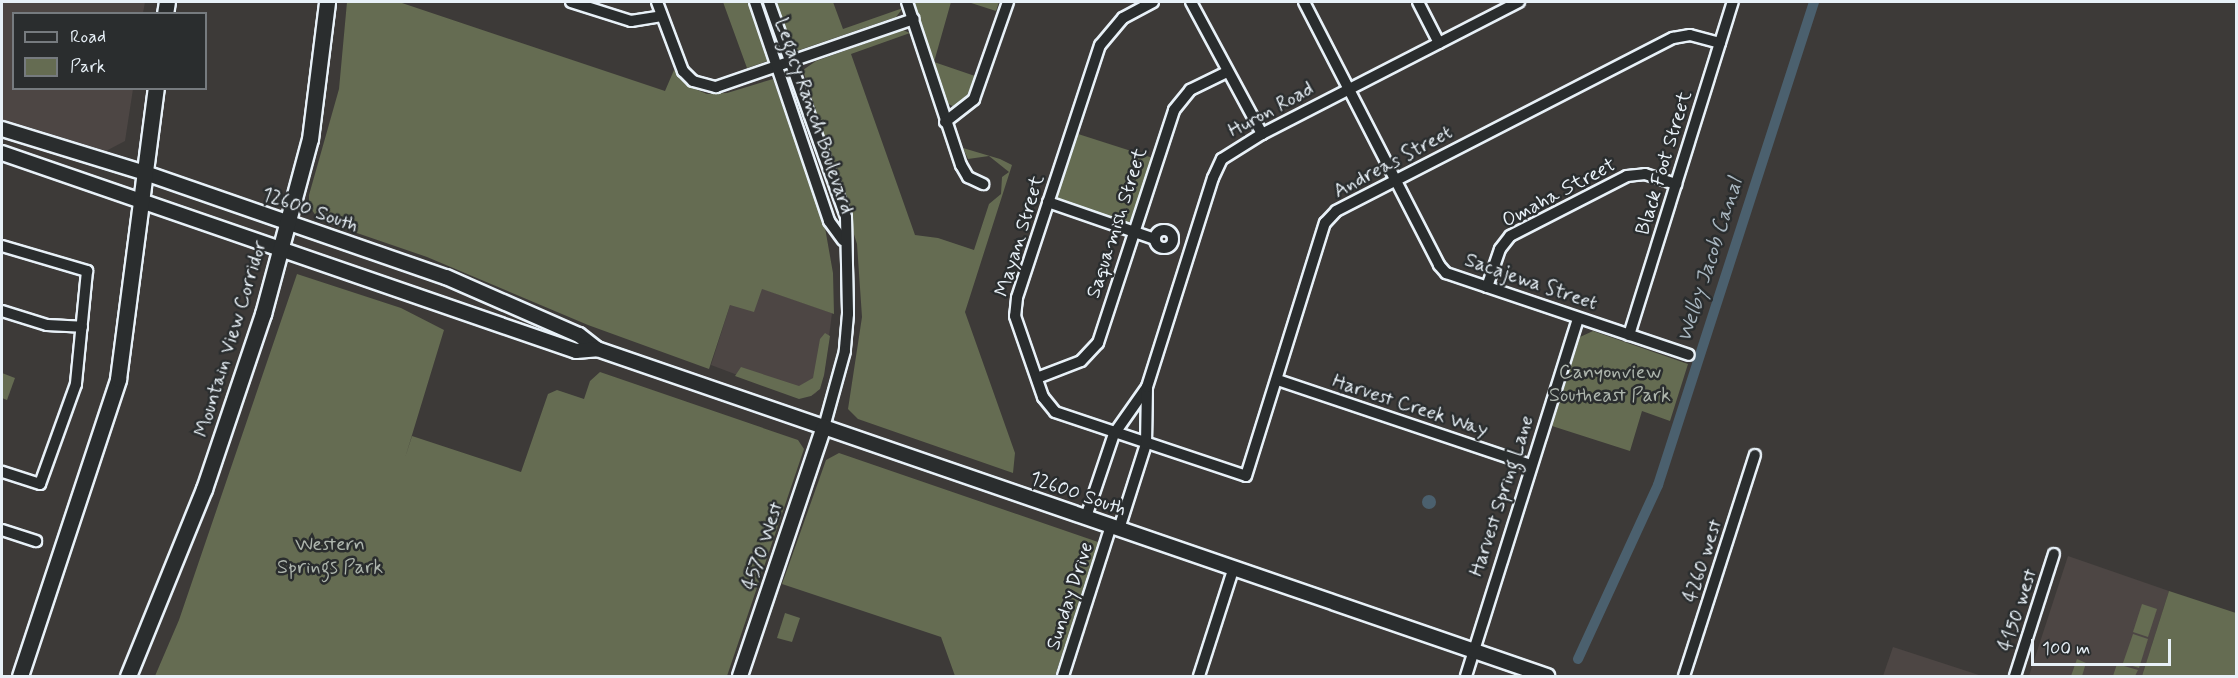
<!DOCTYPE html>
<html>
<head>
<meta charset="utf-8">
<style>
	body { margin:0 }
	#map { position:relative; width:2238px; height:678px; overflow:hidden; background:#3d3a38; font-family:Mynerve,sans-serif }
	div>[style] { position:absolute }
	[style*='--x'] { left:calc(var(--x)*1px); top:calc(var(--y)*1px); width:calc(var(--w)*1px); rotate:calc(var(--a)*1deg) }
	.built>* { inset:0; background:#4d4644 }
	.green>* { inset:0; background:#656c52 }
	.water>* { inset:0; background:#4b606e }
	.round { border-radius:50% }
	.canal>* { height:10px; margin:-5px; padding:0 5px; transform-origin:5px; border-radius:5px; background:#4b606e }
	.roads { filter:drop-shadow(2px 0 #e8f1f8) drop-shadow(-2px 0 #e8f1f8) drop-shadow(0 2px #e8f1f8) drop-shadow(0 -2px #e8f1f8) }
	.minor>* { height:10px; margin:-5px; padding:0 5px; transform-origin:5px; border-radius:5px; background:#2a2d2e }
	.minor>.ring { margin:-5px; padding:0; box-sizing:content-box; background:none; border:10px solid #2a2d2e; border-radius:50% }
	.major>* { height:14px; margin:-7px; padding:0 7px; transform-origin:7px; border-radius:7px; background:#2a2d2e }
	.highway>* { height:15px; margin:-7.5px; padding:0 7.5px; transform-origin:7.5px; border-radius:7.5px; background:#2a2d2e }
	span { translate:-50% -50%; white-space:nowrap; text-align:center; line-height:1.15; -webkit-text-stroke:5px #2a2d2e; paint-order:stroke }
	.street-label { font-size:20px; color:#e8f1f8 }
	.park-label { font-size:20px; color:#adb5ad }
	.water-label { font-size:21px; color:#a9b7c1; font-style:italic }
	.frame { position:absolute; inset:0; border:3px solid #e8f1f8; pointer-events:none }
	.legend { position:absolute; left:12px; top:12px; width:195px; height:78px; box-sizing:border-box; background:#2a2d2e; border:2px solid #767b7f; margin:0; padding:8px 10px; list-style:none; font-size:18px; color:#e8f1f8 }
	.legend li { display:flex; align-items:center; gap:12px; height:30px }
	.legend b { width:30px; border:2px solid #767b7f }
	.scale { position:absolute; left:2031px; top:639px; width:140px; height:27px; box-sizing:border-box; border:3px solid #e8f1f8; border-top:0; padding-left:8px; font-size:18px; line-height:21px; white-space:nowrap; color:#e8f1f8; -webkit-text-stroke:4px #2a2d2e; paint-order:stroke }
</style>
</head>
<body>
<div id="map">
	<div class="built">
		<div style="clip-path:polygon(2px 2px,145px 2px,143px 13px,14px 14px,14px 88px,133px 89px,125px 141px,106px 151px,2px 119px)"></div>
		<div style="clip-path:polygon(738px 280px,832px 313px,824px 376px,816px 393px,811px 396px,775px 389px,711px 365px)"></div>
		<div style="clip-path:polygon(2068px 556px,2169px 591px,2142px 676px,2029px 676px)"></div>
		<div style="clip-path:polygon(1893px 647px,1982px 676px,1883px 676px)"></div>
	</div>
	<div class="green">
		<div style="clip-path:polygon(347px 2px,399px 2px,665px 91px,674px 70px,688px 86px,707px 94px,727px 93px,773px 79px,824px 222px,833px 273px,834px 314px,762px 289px,754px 312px,730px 305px,709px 369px,588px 325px,427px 257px,319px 220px,309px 206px,309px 195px,339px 89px)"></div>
		<div style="clip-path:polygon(723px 2px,833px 2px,843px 29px,903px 8px,896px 17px,747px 68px)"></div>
		<div style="clip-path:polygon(913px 2px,951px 2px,934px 62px,975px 76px,968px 94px,954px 107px,947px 103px,931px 65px)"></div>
		<div style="clip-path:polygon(968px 2px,999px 2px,996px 11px)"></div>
		<div style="clip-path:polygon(903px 30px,910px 33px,851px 54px,915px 235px,938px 238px,974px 250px,989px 204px,1001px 194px,1002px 177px,1009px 172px,989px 156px,968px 159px,963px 148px,1000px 159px,1012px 165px,965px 312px,1015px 453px,1013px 473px,858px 419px,848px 409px,862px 317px,857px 244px,803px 70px,816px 61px)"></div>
		<div style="clip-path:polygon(1075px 133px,1153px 158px,1133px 219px,1127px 223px,1058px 200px,1056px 194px)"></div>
		<div style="clip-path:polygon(297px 274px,401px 308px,444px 330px,405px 458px,412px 436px,521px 472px,548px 394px,557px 390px,584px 399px,590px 381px,600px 372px,798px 440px,804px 449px,727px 676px,155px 676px,179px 620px)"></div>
		<div style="clip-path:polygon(1593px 331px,1688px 364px,1670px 421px,1642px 411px,1630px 451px,1552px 426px,1580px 337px)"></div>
		<div style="clip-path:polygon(825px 333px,830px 336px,824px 375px,820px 389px,811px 396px,799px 399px,735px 376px,741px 367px,799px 386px,813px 378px,820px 339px)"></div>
		<div style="clip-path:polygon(2px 373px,15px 378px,7px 400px,2px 398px)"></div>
		<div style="clip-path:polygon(839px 453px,1098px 542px,1055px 676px,955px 676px,941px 637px,782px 584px,826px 460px)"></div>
		<div style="clip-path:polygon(2169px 591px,2236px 613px,2236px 676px,2142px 676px)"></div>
		<div style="clip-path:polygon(2142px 604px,2157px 609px,2148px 637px,2133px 632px)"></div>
		<div style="clip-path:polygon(785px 613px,800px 618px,792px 642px,777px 638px)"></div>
		<div style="clip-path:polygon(2133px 634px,2148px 639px,2139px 668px,2123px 663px)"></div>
		<div style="clip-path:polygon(2077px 659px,2086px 663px,2082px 676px,2071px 676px)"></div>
		<div style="clip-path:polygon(2117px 664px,2138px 670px,2135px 676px,2113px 676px)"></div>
	</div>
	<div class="water">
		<div class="round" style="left:1422px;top:495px;width:14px;height:14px"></div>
	</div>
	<div class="canal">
		<div style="--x:1578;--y:659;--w:192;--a:-65.3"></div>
		<div style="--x:1658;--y:485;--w:508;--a:-72.1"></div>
	</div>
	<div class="roads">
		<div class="minor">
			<div style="--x:571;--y:2;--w:63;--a:17.6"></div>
			<div style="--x:631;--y:21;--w:31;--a:-9"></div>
			<div style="--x:657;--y:2;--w:74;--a:69.4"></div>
			<div style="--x:683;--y:71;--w:14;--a:45"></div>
			<div style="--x:693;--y:81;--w:24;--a:15"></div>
			<div style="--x:716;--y:87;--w:209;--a:-19"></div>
			<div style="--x:755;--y:2;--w:231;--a:71.3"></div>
			<div style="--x:829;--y:221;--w:24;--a:54"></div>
			<div style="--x:769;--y:2;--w:228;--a:70.3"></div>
			<div style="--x:846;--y:217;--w:97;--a:88.8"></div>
			<div style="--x:848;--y:314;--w:37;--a:95"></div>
			<div style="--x:845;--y:351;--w:79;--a:105.4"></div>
			<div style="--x:907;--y:2;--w:172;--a:71.7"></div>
			<div style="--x:961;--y:165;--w:14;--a:60"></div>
			<div style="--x:968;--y:177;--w:17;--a:25"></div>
			<div style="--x:1153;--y:2;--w:34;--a:152"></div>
			<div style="--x:1123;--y:18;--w:35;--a:130"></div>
			<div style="--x:1100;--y:45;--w:266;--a:108.2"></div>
			<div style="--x:1017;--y:298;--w:18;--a:96"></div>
			<div style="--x:1015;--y:316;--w:86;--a:70.9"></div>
			<div style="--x:1043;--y:397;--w:19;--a:51"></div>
			<div style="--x:1055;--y:412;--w:201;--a:18.5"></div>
			<div style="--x:1246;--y:476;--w:265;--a:-72.7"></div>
			<div style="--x:1325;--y:223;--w:16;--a:-47"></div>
			<div style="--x:1336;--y:211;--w:379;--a:-27.2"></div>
			<div style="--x:1673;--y:38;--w:17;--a:-10"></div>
			<div style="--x:1690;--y:35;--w:31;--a:15"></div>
			<div style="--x:1191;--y:2;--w:150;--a:61.7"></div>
			<div style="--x:1304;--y:2;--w:296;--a:62.8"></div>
			<div style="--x:1439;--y:265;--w:11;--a:49"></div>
			<div style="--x:1446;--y:273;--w:256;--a:18.6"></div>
			<div style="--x:1418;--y:2;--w:46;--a:62.9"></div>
			<div style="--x:945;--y:122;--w:37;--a:-38"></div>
			<div style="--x:974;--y:99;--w:103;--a:-70.7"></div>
			<div style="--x:1048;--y:202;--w:113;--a:19.1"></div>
			<div class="ring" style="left:1155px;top:230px;width:8px;height:8px"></div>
			<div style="--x:2;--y:246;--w:89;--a:16.4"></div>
			<div style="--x:87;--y:271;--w:114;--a:95.6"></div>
			<div style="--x:76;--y:384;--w:106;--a:109.8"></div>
			<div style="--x:40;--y:484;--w:40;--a:-162"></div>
			<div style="--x:1487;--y:287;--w:40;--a:-71.1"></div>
			<div style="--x:1500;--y:249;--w:16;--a:-52"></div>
			<div style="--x:1510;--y:236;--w:131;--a:-27.1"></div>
			<div style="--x:1627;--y:176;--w:18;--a:-6"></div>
			<div style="--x:1645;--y:174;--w:33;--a:18"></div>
			<div style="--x:2;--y:311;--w:47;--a:17.3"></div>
			<div style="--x:47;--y:325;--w:35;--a:3"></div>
			<div style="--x:1629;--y:335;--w:349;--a:-72.7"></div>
			<div style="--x:1037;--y:378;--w:47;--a:-21.1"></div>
			<div style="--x:1081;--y:361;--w:25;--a:-47"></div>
			<div style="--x:1098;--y:343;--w:245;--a:-71.9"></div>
			<div style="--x:1174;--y:110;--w:26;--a:-51"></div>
			<div style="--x:1190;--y:90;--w:41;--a:-25.9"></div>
			<div style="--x:1278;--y:380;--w:267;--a:18.6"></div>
			<div style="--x:1086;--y:517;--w:88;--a:-71.4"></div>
			<div style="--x:1114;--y:434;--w:57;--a:-54.9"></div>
			<div style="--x:1119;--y:529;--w:89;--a:-72.4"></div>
			<div style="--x:1146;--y:444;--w:57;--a:-89"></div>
			<div style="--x:1147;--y:387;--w:219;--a:-72.5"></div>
			<div style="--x:1213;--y:178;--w:21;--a:-65"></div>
			<div style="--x:1222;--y:159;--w:47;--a:-32"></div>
			<div style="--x:1262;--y:134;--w:289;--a:-27.2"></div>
			<div style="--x:2;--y:530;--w:36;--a:18"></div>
			<div style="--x:1063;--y:676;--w:157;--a:-72.3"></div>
			<div style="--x:1199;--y:676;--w:111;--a:-72.2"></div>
			<div style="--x:1466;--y:676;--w:375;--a:-72.6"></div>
			<div style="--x:1684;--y:676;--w:232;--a:-72.2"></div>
			<div style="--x:2015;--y:676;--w:128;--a:-72.3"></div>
		</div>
		<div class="major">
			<div style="--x:2;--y:129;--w:150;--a:17.1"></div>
			<div style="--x:145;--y:173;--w:318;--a:19.1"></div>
			<div style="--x:446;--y:277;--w:145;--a:23.6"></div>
			<div style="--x:579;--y:335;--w:23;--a:38"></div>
			<div style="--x:597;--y:349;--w:1005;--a:18.99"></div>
			<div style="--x:2;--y:153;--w:607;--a:19.03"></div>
			<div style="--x:576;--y:351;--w:21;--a:-5"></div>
			<div style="--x:740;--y:676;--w:263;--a:-71.4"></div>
		</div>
		<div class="highway">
			<div style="--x:165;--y:14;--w:12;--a:-81"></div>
			<div style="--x:20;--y:676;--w:313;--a:-71.7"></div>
			<div style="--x:118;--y:379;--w:293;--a:-82.6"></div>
			<div style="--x:128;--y:676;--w:202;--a:-67.9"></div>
			<div style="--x:204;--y:489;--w:185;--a:-71.4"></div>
			<div style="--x:263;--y:314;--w:181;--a:-75"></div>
			<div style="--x:310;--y:139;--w:138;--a:-82.9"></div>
		</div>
	</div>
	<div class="street-label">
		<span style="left:1271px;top:110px;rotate:-29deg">Huron Road</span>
		<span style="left:814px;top:116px;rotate:71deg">Legacy Ranch Boulevard</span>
		<span style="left:1393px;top:162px;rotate:-28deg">Andreas Street</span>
		<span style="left:1664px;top:163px;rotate:-73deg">Black Foot Street</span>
		<span style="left:1559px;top:193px;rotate:-28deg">Omaha Street</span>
		<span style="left:310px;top:210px;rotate:19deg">12600 South</span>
		<span style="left:1117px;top:223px;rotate:-72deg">Saquamish Street</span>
		<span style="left:1020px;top:236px;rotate:-73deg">Mayan Street</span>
		<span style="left:1531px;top:282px;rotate:19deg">Sacajewa Street</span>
		<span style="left:231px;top:339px;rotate:-73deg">Mountain View Corridor</span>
		<span style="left:1410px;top:406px;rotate:18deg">Harvest Creek Way</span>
		<span style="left:1078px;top:494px;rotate:19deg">12600 South</span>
		<span style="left:1502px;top:496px;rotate:-72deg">Harvest Spring Lane</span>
		<span style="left:763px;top:546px;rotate:-72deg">4570 West</span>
		<span style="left:1703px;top:561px;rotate:-72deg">4260 west</span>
		<span style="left:1070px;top:596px;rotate:-72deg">Sunday Drive</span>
		<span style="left:2018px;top:610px;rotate:-72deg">4150 west</span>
	</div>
	<div class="park-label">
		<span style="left:1610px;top:384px">Canyonview<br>Southeast Park</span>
		<span style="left:330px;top:556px">Western<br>Springs Park</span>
	</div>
	<div class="water-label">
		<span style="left:1710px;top:260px;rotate:-72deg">Welby Jacob Canal</span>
	</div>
	<div class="frame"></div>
	<ul class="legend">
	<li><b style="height:8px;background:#2a2d2e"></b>Road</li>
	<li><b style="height:16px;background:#656c52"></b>Park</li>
	</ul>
	<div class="scale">100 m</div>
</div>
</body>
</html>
